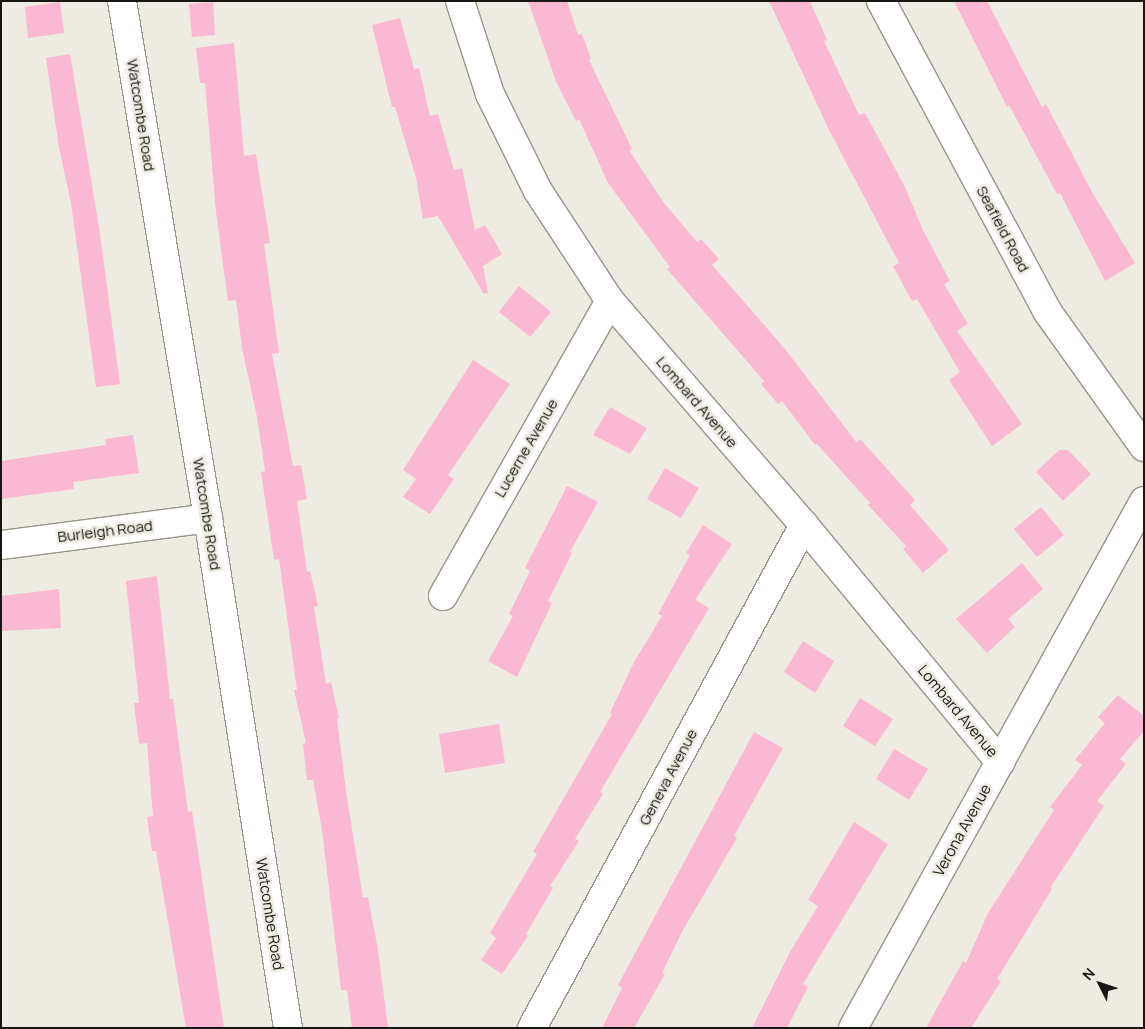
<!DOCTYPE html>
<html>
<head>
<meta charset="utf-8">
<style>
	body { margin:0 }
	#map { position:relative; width:1145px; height:1029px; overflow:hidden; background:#eeebe2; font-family:Manrope,sans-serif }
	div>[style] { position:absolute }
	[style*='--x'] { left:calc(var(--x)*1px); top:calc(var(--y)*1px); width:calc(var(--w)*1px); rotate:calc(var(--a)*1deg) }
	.building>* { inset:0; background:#fbb8d2 }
	.roads { filter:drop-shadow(1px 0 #98958d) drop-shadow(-1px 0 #98958d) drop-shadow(0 1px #98958d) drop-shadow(0 -1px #98958d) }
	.minor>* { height:28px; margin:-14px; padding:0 14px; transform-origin:14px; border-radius:14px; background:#fff }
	span { translate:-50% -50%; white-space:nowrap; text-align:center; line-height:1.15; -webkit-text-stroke:5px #eeebe2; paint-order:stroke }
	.street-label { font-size:15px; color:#171613 }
	.frame { position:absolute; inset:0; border:2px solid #171613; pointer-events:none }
	.north { position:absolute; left:1075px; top:959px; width:50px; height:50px; -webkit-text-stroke:4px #eeebe2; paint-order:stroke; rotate:311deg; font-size:14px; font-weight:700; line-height:20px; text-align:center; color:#171613 }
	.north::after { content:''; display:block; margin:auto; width:18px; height:22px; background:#171613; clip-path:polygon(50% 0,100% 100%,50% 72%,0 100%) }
</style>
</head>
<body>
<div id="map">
	<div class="building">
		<div style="clip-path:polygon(528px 1px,567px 1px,578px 35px,582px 34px,591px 59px,589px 60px,632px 149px,629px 150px,664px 203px,697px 242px,701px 239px,719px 259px,712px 265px,785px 349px,857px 443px,860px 439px,915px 500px,910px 505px,949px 550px,923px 573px,903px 549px,906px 546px,868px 505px,870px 503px,817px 444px,815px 445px,782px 401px,778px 404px,761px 384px,764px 381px,667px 269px,670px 267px,608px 183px,579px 119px,576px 121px,557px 84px)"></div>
		<div style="clip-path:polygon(769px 1px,810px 1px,827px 40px,824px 41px,859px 115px,865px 113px,904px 185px,923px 230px,950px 281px,944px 284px,968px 324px,957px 331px,1022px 424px,992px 446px,949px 380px,960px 372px,917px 299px,912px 301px,893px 266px,899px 263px,829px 130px)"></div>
		<div style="clip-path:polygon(954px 1px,987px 1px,1042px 107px,1046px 104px,1092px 192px,1135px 263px,1105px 281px,1060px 193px,1057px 194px,1009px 105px,1007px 107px)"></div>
		<div style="clip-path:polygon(60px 2px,64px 33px,28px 38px,25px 7px)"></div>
		<div style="clip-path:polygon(213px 2px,215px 35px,192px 37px,189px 4px)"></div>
		<div style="clip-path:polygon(400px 18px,414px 69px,419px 68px,430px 116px,438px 114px,454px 170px,462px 168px,475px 230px,485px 225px,502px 254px,483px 266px,488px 293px,484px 294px,438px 216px,423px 219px,416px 178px,395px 107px,392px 107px,372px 25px)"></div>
		<div style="clip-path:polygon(234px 43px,244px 156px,256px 154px,270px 243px,264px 244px,279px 353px,272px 354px,293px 466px,301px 465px,307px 499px,297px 501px,307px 572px,310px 571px,318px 606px,314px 607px,326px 684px,331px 682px,339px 718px,337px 719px,346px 791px,363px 898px,368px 897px,378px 950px,388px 1028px,352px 1028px,347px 990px,341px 990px,322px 830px,313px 780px,307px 780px,303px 744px,306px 743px,294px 690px,297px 690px,279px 559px,274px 560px,261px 472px,265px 471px,257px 417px,242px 348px,236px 300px,228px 301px,216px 212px,205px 83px,200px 83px,196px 48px)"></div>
		<div style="clip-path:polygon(70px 54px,99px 227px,120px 384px,96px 387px,71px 203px,59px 148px,46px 58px)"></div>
		<div style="clip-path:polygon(519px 286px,551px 312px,530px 337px,499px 312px)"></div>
		<div style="clip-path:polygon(473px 360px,510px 384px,448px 475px,454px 479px,430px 514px,403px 497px,416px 479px,403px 470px)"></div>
		<div style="clip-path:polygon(610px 407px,647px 428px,630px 454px,593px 435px)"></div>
		<div style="clip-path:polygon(133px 435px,139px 473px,73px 482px,74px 489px,1px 499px,1px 461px,106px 445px,105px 439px)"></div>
		<div style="clip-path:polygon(1059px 450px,1068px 450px,1091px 474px,1063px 501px,1036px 472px)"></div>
		<div style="clip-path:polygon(665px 468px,699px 488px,681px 518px,647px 499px)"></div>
		<div style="clip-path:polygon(567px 486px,598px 502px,570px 552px,572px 553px,548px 601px,552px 603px,517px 677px,488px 661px,513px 616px,509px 614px,530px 571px,525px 568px)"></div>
		<div style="clip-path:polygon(1041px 507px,1064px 535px,1037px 557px,1014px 529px)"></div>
		<div style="clip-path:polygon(703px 525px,732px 544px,695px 600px,709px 608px,600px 792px,603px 794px,575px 839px,579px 841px,550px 886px,553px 888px,526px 934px,528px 936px,502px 974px,481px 960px,496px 938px,490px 933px,537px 854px,533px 852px,612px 714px,610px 713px,634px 662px,662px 616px,658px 614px,690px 555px,686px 553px)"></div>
		<div style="clip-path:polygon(1022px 563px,1043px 589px,1008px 619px,1015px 627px,987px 653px,956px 619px)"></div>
		<div style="clip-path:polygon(157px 576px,170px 699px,173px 699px,188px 812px,192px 811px,224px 1028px,186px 1028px,156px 851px,152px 851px,147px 817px,153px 816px,147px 743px,139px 744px,134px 703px,139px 703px,126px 581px)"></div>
		<div style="clip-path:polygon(59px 589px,61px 628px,1px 631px,1px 596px)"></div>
		<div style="clip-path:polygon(803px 641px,834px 661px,815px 693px,784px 672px)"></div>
		<div style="clip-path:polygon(1118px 695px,1144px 716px,1144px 731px,1120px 759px,1126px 764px,1097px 801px,1104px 806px,1050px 888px,1052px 889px,997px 979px,1001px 981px,971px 1028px,926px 1028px,963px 961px,966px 963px,988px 913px,1054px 810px,1050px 807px,1082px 765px,1075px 760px,1105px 723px,1098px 717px)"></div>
		<div style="clip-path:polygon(860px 698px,893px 719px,875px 746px,843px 726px)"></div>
		<div style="clip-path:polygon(499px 724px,505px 763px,445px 773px,439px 734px)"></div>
		<div style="clip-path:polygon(754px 732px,783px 748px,734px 836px,737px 838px,683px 930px,662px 973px,665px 974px,634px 1028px,602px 1028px,622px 988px,618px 985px)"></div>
		<div style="clip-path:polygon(894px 749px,928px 769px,909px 800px,876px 779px)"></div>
		<div style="clip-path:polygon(854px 822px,888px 844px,803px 984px,808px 987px,787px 1028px,752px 1028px,790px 952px,818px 906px,808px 900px)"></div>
	</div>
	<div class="roads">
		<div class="minor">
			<div style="--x:122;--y:1;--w:524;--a:80.56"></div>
			<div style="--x:208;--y:518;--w:516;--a:81.09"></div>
			<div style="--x:460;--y:1;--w:98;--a:72.1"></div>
			<div style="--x:490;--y:94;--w:108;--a:63.7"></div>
			<div style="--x:538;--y:191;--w:131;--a:56.8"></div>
			<div style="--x:610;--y:301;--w:296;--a:49.1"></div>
			<div style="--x:804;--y:525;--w:308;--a:50.4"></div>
			<div style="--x:881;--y:1;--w:352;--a:61.8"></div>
			<div style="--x:1047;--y:311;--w:167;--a:54.5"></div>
			<div style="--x:1;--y:545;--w:209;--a:-7.4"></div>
			<div style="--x:443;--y:596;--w:339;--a:-60.5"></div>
			<div style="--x:532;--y:1028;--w:572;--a:-61.6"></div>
			<div style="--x:853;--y:1028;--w:602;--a:-61.09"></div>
		</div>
	</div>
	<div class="street-label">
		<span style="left:141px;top:115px;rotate:81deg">Watcombe Road</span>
		<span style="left:1003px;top:229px;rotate:62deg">Seafield Road</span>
		<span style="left:697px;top:402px;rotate:49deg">Lombard Avenue</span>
		<span style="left:526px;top:448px;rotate:-60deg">Lucerne Avenue</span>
		<span style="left:207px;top:514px;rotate:81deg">Watcombe Road</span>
		<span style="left:105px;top:531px;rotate:-7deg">Burleigh Road</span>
		<span style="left:958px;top:711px;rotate:50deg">Lombard Avenue</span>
		<span style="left:668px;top:777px;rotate:-62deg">Geneva Avenue</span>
		<span style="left:962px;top:830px;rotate:-61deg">Verona Avenue</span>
		<span style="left:270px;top:914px;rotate:81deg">Watcombe Road</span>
	</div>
	<div class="frame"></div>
	<div class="north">N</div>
</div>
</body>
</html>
